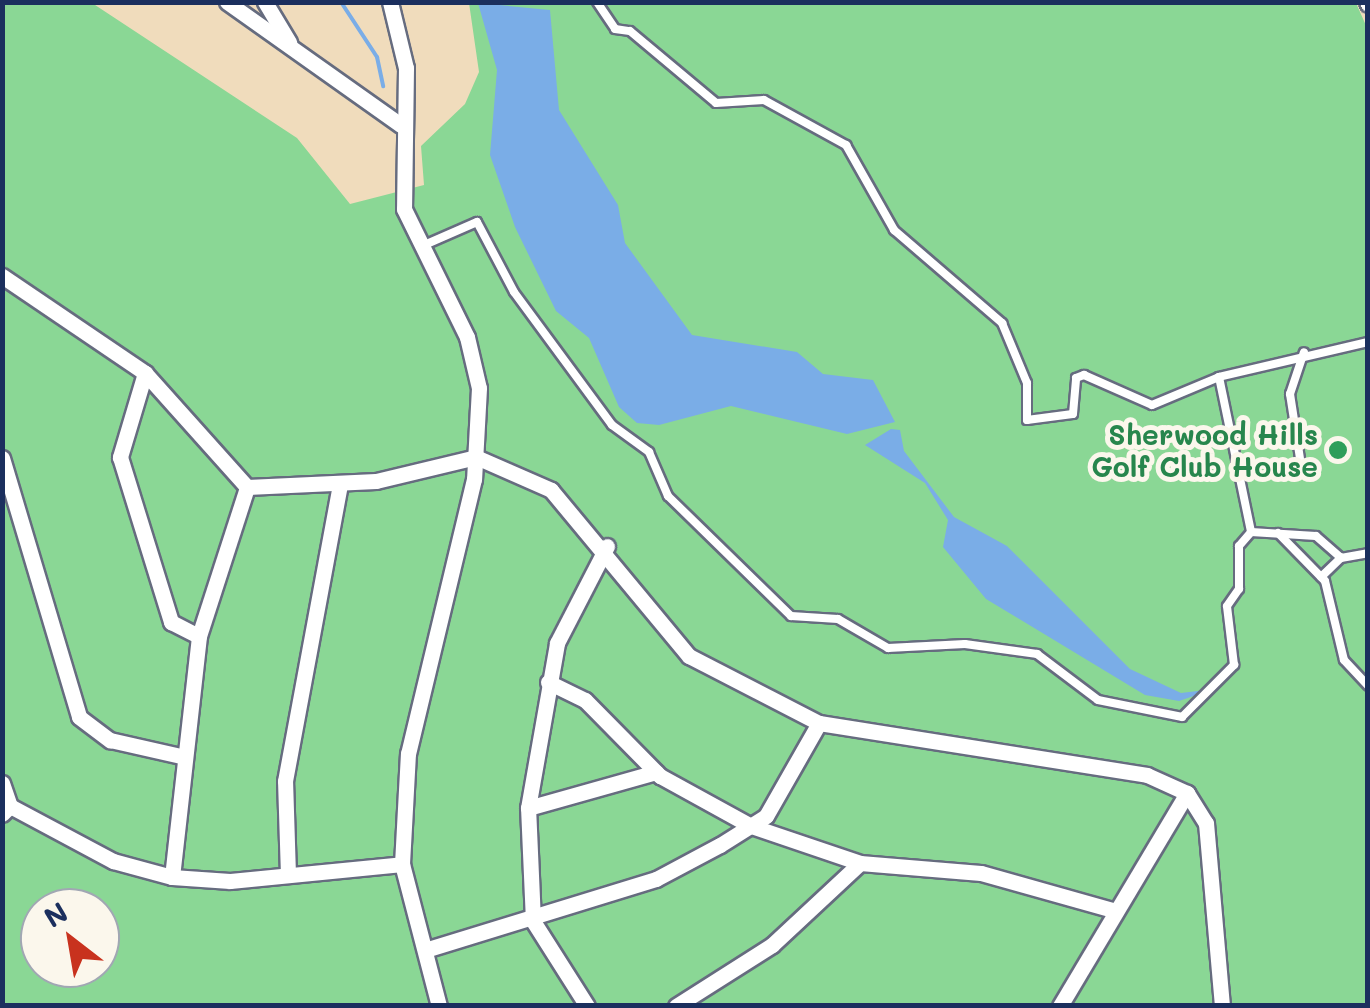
<!DOCTYPE html>
<html>
<head>
<meta charset="utf-8">
<style>
	body { margin:0 }
	#map { position:relative; width:1370px; height:1008px; overflow:hidden; background:#f0dcbc; font-family:Mali,sans-serif }
	div>[style] { position:absolute }
	[style*='--x'] { left:calc(var(--x)*1px); top:calc(var(--y)*1px); width:calc(var(--w)*1px); rotate:calc(var(--a)*1deg) }
	.green>* { inset:0; background:#8ad795 }
	.water>* { inset:0; background:#7aade7 }
	.stream>* { height:4px; margin:-2px; padding:0 2px; transform-origin:2px; border-radius:2px; background:#7aade7 }
	.roads { filter:drop-shadow(2px 0 #666c7f) drop-shadow(-2px 0 #666c7f) drop-shadow(0 2px #666c7f) drop-shadow(0 -2px #666c7f) }
	.lane>* { height:8px; margin:-4px; padding:0 4px; transform-origin:4px; border-radius:4px; background:#fff }
	.street>* { height:15px; margin:-7.5px; padding:0 7.5px; transform-origin:7.5px; border-radius:7.5px; background:#fff }
	.dots>* { width:28px; height:28px; translate:-50% -50%; box-sizing:border-box; border:5px solid #fbf7ec; border-radius:50% }
	span { translate:-50% -50%; white-space:nowrap; text-align:center; line-height:1.15; -webkit-text-stroke:10px #fbf7ec; paint-order:stroke }
	.leisure-label { font-size:28px; color:#27864d; font-weight:700 }
	.right { translate:-100% -50%; text-align:right }
	.frame { position:absolute; inset:0; border:5px solid #1b2f5e; pointer-events:none }
	.north { position:absolute; left:20px; top:888px; width:100px; height:100px; box-sizing:border-box; background:#fbf7ec; border:2px solid #a1a7b3; border-radius:50%; rotate:329deg; font-size:28px; font-weight:700; line-height:40px; text-align:center; color:#1b2f5e }
	.north::after { content:''; display:block; margin:auto; width:35px; height:45px; background:#c8321e; clip-path:polygon(50% 0,100% 100%,50% 72%,0 100%) }
</style>
</head>
<body>
<div id="map">
	<div class="green">
		<div style="clip-path:polygon(evenodd,2px 3px,92px 3px,297px 138px,350px 204px,424px 185px,421px 146px,465px 104px,479px 72px,469px 3px,1356px 3px,1368px 30px,1367px 1005px,3px 1005px,2px 3px,40px 908px,100px 908px,100px 968px,40px 968px,40px 908px)"></div>
	</div>
	<div class="water">
		<div style="clip-path:polygon(478px 3px,550px 10px,559px 110px,618px 205px,625px 243px,692px 335px,797px 352px,823px 374px,873px 380px,895px 422px,847px 434px,731px 406px,659px 425px,637px 423px,619px 407px,589px 338px,556px 311px,515px 227px,490px 155px,497px 70px)"></div>
		<div style="clip-path:polygon(891px 429px,900px 430px,904px 451px,954px 517px,1007px 546px,1130px 669px,1181px 693px,1214px 689px,1179px 701px,1145px 695px,986px 599px,943px 547px,948px 520px,925px 483px,865px 445px)"></div>
	</div>
	<div class="stream">
		<div style="--x:341;--y:2;--w:66;--a:56.8"></div>
		<div style="--x:377;--y:57;--w:30;--a:78"></div>
	</div>
	<div class="roads">
		<div class="lane">
			<div style="--x:597;--y:2;--w:32;--a:56"></div>
			<div style="--x:615;--y:29;--w:15;--a:8"></div>
			<div style="--x:630;--y:31;--w:112;--a:39.9"></div>
			<div style="--x:716;--y:103;--w:48;--a:-3.6"></div>
			<div style="--x:764;--y:100;--w:94;--a:28.8"></div>
			<div style="--x:846;--y:145;--w:98;--a:60.5"></div>
			<div style="--x:894;--y:230;--w:143;--a:40.7"></div>
			<div style="--x:1002;--y:323;--w:65;--a:67.4"></div>
			<div style="--x:1027;--y:383;--w:37;--a:90"></div>
			<div style="--x:1027;--y:420;--w:46;--a:-7.4"></div>
			<div style="--x:1073;--y:414;--w:36;--a:-85"></div>
			<div style="--x:1076;--y:378;--w:9;--a:-21"></div>
			<div style="--x:1084;--y:375;--w:74;--a:23.8"></div>
			<div style="--x:1152;--y:405;--w:73;--a:-22.7"></div>
			<div style="--x:422;--y:246;--w:60;--a:-23.6"></div>
			<div style="--x:477;--y:222;--w:79;--a:62.1"></div>
			<div style="--x:514;--y:292;--w:165;--a:53.6"></div>
			<div style="--x:612;--y:425;--w:46;--a:36.1"></div>
			<div style="--x:649;--y:452;--w:48;--a:66.6"></div>
			<div style="--x:668;--y:496;--w:172;--a:44.3"></div>
			<div style="--x:791;--y:616;--w:47;--a:3.7"></div>
			<div style="--x:838;--y:619;--w:58;--a:30.1"></div>
			<div style="--x:888;--y:648;--w:77;--a:-3"></div>
			<div style="--x:965;--y:644;--w:73;--a:7.9"></div>
			<div style="--x:1037;--y:654;--w:76;--a:37"></div>
			<div style="--x:1098;--y:700;--w:86;--a:11.4"></div>
			<div style="--x:1182;--y:717;--w:74;--a:-45"></div>
			<div style="--x:1234;--y:665;--w:59;--a:-96.8"></div>
			<div style="--x:1227;--y:606;--w:21;--a:-55"></div>
			<div style="--x:1239;--y:589;--w:43;--a:-90"></div>
			<div style="--x:1239;--y:546;--w:18;--a:-49"></div>
			<div style="--x:1368;--y:342;--w:153;--a:166.8"></div>
			<div style="--x:1219;--y:377;--w:158;--a:78.3"></div>
			<div style="--x:1251;--y:532;--w:65;--a:3.5"></div>
			<div style="--x:1316;--y:536;--w:33;--a:41"></div>
			<div style="--x:1341;--y:558;--w:27;--a:-10"></div>
			<div style="--x:1301;--y:465;--w:72;--a:-98.8"></div>
			<div style="--x:1290;--y:394;--w:44;--a:-71.6"></div>
			<div style="--x:1278;--y:533;--w:67;--a:45.6"></div>
			<div style="--x:1325;--y:581;--w:81;--a:76.5"></div>
			<div style="--x:1344;--y:660;--w:35;--a:47"></div>
			<div style="--x:1321;--y:577;--w:28;--a:-44"></div>
		</div>
		<div class="street">
			<div style="--x:227;--y:2;--w:213;--a:35.3"></div>
			<div style="--x:265;--y:2;--w:47;--a:59"></div>
			<div style="--x:390;--y:2;--w:68;--a:76.4"></div>
			<div style="--x:406;--y:68;--w:141;--a:90.8"></div>
			<div style="--x:404;--y:209;--w:143;--a:63.8"></div>
			<div style="--x:467;--y:337;--w:52;--a:76.8"></div>
			<div style="--x:479;--y:388;--w:91;--a:93.1"></div>
			<div style="--x:474;--y:479;--w:282;--a:103.5"></div>
			<div style="--x:408;--y:753;--w:111;--a:93.1"></div>
			<div style="--x:402;--y:864;--w:147;--a:75.4"></div>
			<div style="--x:1367;--y:2;--w:2;--a:63"></div>
			<div style="--x:2;--y:276;--w:173;--a:34.1"></div>
			<div style="--x:145;--y:373;--w:153;--a:48.2"></div>
			<div style="--x:247;--y:487;--w:129;--a:-2.7"></div>
			<div style="--x:376;--y:481;--w:103;--a:-13.5"></div>
			<div style="--x:476;--y:457;--w:82;--a:23.7"></div>
			<div style="--x:551;--y:490;--w:216;--a:50.3"></div>
			<div style="--x:689;--y:656;--w:146;--a:27.3"></div>
			<div style="--x:819;--y:723;--w:332;--a:9"></div>
			<div style="--x:1147;--y:775;--w:44;--a:24.2"></div>
			<div style="--x:1187;--y:793;--w:36;--a:58"></div>
			<div style="--x:1206;--y:823;--w:184;--a:85"></div>
			<div style="--x:145;--y:373;--w:88;--a:106.6"></div>
			<div style="--x:120;--y:457;--w:173;--a:72.8"></div>
			<div style="--x:171;--y:622;--w:31;--a:27"></div>
			<div style="--x:2;--y:458;--w:270;--a:73.4"></div>
			<div style="--x:79;--y:717;--w:39;--a:37"></div>
			<div style="--x:110;--y:740;--w:77;--a:12.8"></div>
			<div style="--x:548;--y:682;--w:41;--a:25.9"></div>
			<div style="--x:585;--y:700;--w:107;--a:45.4"></div>
			<div style="--x:660;--y:776;--w:104;--a:28.8"></div>
			<div style="--x:751;--y:826;--w:115;--a:18.7"></div>
			<div style="--x:860;--y:863;--w:121;--a:4.7"></div>
			<div style="--x:981;--y:873;--w:140;--a:15.7"></div>
			<div style="--x:2;--y:783;--w:24;--a:71"></div>
			<div style="--x:10;--y:806;--w:11;--a:135"></div>
			<div style="--x:10;--y:806;--w:117;--a:28.1"></div>
			<div style="--x:113;--y:861;--w:61;--a:15.2"></div>
			<div style="--x:172;--y:877;--w:58;--a:3.9"></div>
			<div style="--x:230;--y:881;--w:173;--a:-5.6"></div>
			<div style="--x:528;--y:808;--w:133;--a:-15.7"></div>
			<div style="--x:288;--y:875;--w:94;--a:-91.8"></div>
			<div style="--x:285;--y:781;--w:303;--a:-79.5"></div>
			<div style="--x:172;--y:877;--w:243;--a:-83.6"></div>
			<div style="--x:199;--y:636;--w:157;--a:-72.1"></div>
			<div style="--x:425;--y:950;--w:242;--a:-17.1"></div>
			<div style="--x:656;--y:879;--w:72;--a:-28"></div>
			<div style="--x:720;--y:845;--w:54;--a:-32.2"></div>
			<div style="--x:766;--y:816;--w:107;--a:-60.3"></div>
			<div style="--x:587;--y:1006;--w:101;--a:-122.4"></div>
			<div style="--x:533;--y:921;--w:113;--a:-92.5"></div>
			<div style="--x:528;--y:808;--w:168;--a:-80"></div>
			<div style="--x:557;--y:643;--w:109;--a:-62.7"></div>
			<div style="--x:676;--y:1006;--w:114;--a:-32.4"></div>
			<div style="--x:772;--y:945;--w:120;--a:-43"></div>
			<div style="--x:1060;--y:1006;--w:248;--a:-59.2"></div>
		</div>
	</div>
	<div class="dots">
		<div style="left:1338px;top:450px;background:#2e9e5b"></div>
	</div>
	<div class="leisure-label">
		<span class="right" style="left:1318px;top:450px">Sherwood Hills<br>Golf Club House</span>
	</div>
	<div class="frame"></div>
	<div class="north">N</div>
</div>
</body>
</html>
